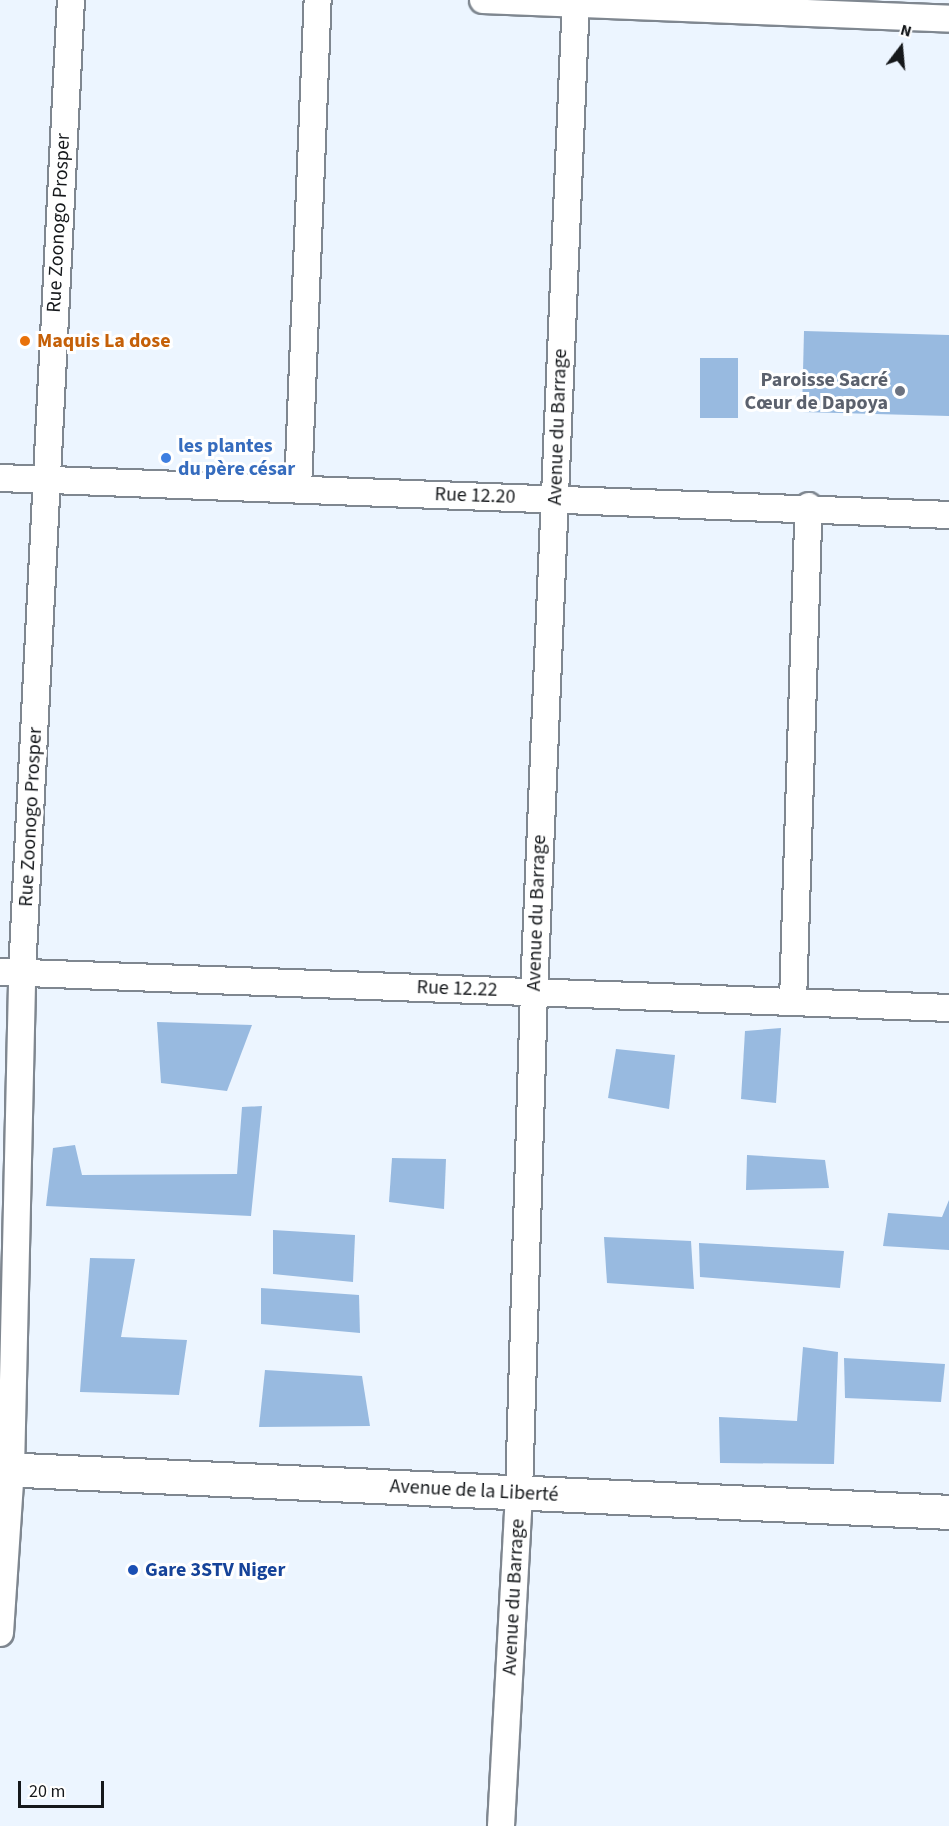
<!DOCTYPE html>
<html>
<head>
<meta charset="utf-8">
<style>
	body { margin:0 }
	#map { position:relative; width:949px; height:1826px; overflow:hidden; background:#ecf5ff; font-family:"Source Sans 3",sans-serif }
	div>[style] { position:absolute }
	[style*='--x'] { left:calc(var(--x)*1px); top:calc(var(--y)*1px); width:calc(var(--w)*1px); rotate:calc(var(--a)*1deg) }
	.building>* { inset:0; background:#98bae0 }
	.roads { filter:drop-shadow(2px 0 #7f8790) drop-shadow(-2px 0 #7f8790) drop-shadow(0 2px #7f8790) drop-shadow(0 -2px #7f8790) }
	.minor>* { height:26px; margin:-13px; padding:0 13px; transform-origin:13px; border-radius:13px; background:#fff }
	.secondary>* { height:33px; margin:-16.5px; padding:0 16.5px; transform-origin:16.5px; border-radius:16.5px; background:#fff }
	.dots>* { width:16px; height:16px; translate:-50% -50%; box-sizing:border-box; border:3px solid #fff; border-radius:50% }
	span { translate:-50% -50%; white-space:nowrap; text-align:center; line-height:1.15; -webkit-text-stroke:6px #fff; paint-order:stroke }
	.street-label { font-size:20px; color:#15181b }
	.food-label { font-size:20px; color:#c56008; font-weight:700 }
	.left { translate:0 -50%; text-align:left }
	.worship-label { font-size:20px; color:#5b616d; font-weight:700 }
	.right { translate:-100% -50%; text-align:right }
	.shop-label { font-size:20px; color:#366cbe; font-weight:700 }
	.transit-label { font-size:20px; color:#164399; font-weight:700 }
	.north { position:absolute; left:871px; top:18px; width:60px; height:60px; -webkit-text-stroke:4px #fff; paint-order:stroke; rotate:16deg; font-size:16px; font-weight:700; line-height:24px; text-align:center; color:#15181b }
	.north::after { content:''; display:block; margin:auto; width:21px; height:27px; background:#15181b; clip-path:polygon(50% 0,100% 100%,50% 72%,0 100%) }
	.scale { position:absolute; left:18px; top:1781px; width:86px; height:27px; box-sizing:border-box; border:3px solid #15181b; border-top:0; padding-left:8px; font-size:18px; line-height:21px; white-space:nowrap; color:#15181b; -webkit-text-stroke:4px #fff; paint-order:stroke }
</style>
</head>
<body>
<div id="map">
	<div class="building">
		<div style="clip-path:polygon(804px 331px,949px 335px,949px 416px,802px 412px)"></div>
		<div style="clip-path:polygon(700px 358px,738px 358px,738px 418px,700px 418px)"></div>
		<div style="clip-path:polygon(157px 1022px,252px 1025px,227px 1091px,161px 1083px)"></div>
		<div style="clip-path:polygon(781px 1028px,776px 1103px,741px 1099px,745px 1031px)"></div>
		<div style="clip-path:polygon(616px 1049px,675px 1055px,669px 1109px,608px 1098px)"></div>
		<div style="clip-path:polygon(262px 1106px,251px 1216px,46px 1206px,53px 1148px,75px 1145px,82px 1175px,237px 1174px,242px 1107px)"></div>
		<div style="clip-path:polygon(747px 1155px,825px 1160px,829px 1188px,746px 1190px)"></div>
		<div style="clip-path:polygon(392px 1158px,446px 1159px,444px 1209px,389px 1202px)"></div>
		<div style="clip-path:polygon(949px 1200px,949px 1250px,883px 1246px,888px 1213px,942px 1217px)"></div>
		<div style="clip-path:polygon(273px 1230px,355px 1235px,353px 1282px,273px 1274px)"></div>
		<div style="clip-path:polygon(604px 1237px,691px 1241px,694px 1289px,607px 1283px)"></div>
		<div style="clip-path:polygon(699px 1243px,844px 1251px,840px 1288px,700px 1277px)"></div>
		<div style="clip-path:polygon(90px 1258px,135px 1259px,121px 1337px,187px 1340px,179px 1395px,80px 1392px)"></div>
		<div style="clip-path:polygon(261px 1288px,359px 1295px,360px 1333px,261px 1324px)"></div>
		<div style="clip-path:polygon(803px 1347px,838px 1352px,834px 1464px,720px 1463px,719px 1417px,797px 1421px)"></div>
		<div style="clip-path:polygon(844px 1358px,945px 1364px,941px 1402px,845px 1398px)"></div>
		<div style="clip-path:polygon(265px 1370px,362px 1376px,370px 1426px,259px 1427px)"></div>
	</div>
	<div class="roads">
		<div class="minor">
			<div style="--x:483;--y:0;--w:466;--a:2.3"></div>
			<div style="--x:0;--y:478;--w:950;--a:2.23"></div>
			<div style="--x:298;--y:489;--w:489;--a:-87.7"></div>
			<div style="--x:0;--y:972;--w:950;--a:2.17"></div>
			<div style="--x:793;--y:1002;--w:496;--a:-88.2"></div>
			<div style="--x:0;--y:1633;--w:164;--a:-86.2"></div>
			<div style="--x:11;--y:1469;--w:496;--a:-88.7"></div>
			<div style="--x:22;--y:973;--w:974;--a:-87.12"></div>
			<div style="--x:501;--y:1826;--w:333;--a:-86.9"></div>
			<div style="--x:519;--y:1493;--w:501;--a:-88.29"></div>
			<div style="--x:534;--y:992;--w:993;--a:-87.58"></div>
		</div>
		<div class="secondary">
			<div style="--x:0;--y:1469;--w:950;--a:2.59"></div>
		</div>
	</div>
	<div class="dots">
		<div style="left:25px;top:341px;background:#e8710a"></div>
		<div style="left:900px;top:391px;background:#6b7280"></div>
		<div style="left:166px;top:458px;background:#3f7fe0"></div>
		<div style="left:133px;top:1570px;background:#1a4fb4"></div>
	</div>
	<div class="street-label">
		<span style="left:59px;top:223px;rotate:-87deg">Rue Zoonogo Prosper</span>
		<span style="left:558px;top:427px;rotate:-88deg">Avenue du Barrage</span>
		<span style="left:475px;top:496px;rotate:2deg">Rue 12.20</span>
		<span style="left:31px;top:817px;rotate:-87deg">Rue Zoonogo Prosper</span>
		<span style="left:537px;top:913px;rotate:-88deg">Avenue du Barrage</span>
		<span style="left:457px;top:989px;rotate:2deg">Rue 12.22</span>
		<span style="left:474px;top:1491px;rotate:3deg">Avenue de la Liberté</span>
		<span style="left:514px;top:1597px;rotate:-87deg">Avenue du Barrage</span>
	</div>
	<div class="food-label">
		<span class="left" style="left:37px;top:341px">Maquis La dose</span>
	</div>
	<div class="worship-label">
		<span class="right" style="left:888px;top:392px">Paroisse Sacré<br>Cœur de Dapoya</span>
	</div>
	<div class="shop-label">
		<span class="left" style="left:178px;top:458px">les plantes<br>du père césar</span>
	</div>
	<div class="transit-label">
		<span class="left" style="left:145px;top:1570px">Gare 3STV Niger</span>
	</div>
	<div class="north">N</div>
	<div class="scale">20 m</div>
</div>
</body>
</html>
